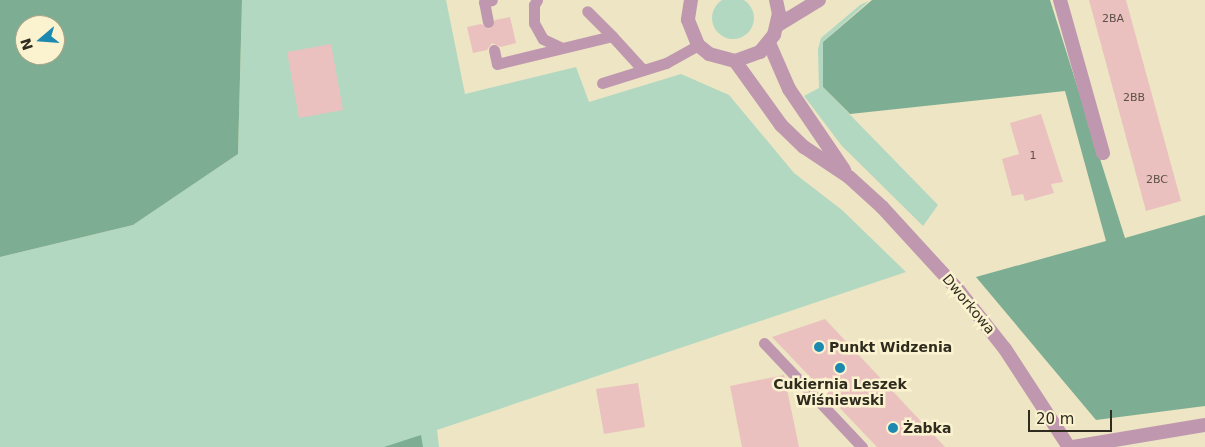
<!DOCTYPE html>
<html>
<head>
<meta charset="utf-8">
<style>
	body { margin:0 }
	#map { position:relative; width:1205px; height:447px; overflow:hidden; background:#ede5c3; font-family:"DejaVu Sans",sans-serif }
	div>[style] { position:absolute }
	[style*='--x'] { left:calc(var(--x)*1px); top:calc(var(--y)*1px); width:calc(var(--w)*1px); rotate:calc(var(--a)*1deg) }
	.green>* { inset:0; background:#b2d8c2 }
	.round { border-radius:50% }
	.forest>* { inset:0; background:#7dae93 }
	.building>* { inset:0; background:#eac1be }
	.service>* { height:11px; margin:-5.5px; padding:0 5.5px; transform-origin:5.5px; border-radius:5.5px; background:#bf98b0 }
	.minor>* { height:14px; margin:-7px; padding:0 7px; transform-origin:7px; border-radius:7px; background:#bf98b0 }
	.tertiary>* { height:14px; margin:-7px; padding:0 7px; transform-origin:7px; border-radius:7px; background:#bf98b0 }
	.dots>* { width:14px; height:14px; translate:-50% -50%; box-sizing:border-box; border:2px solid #fbf3d0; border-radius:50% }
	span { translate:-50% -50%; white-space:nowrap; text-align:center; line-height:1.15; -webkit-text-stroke:5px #fbf3d0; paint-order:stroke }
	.number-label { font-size:11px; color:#5e5147 }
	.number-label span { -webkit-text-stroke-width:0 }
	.street-label { font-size:14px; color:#2f2c1f }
	.poi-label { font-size:14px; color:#2f2c1f; font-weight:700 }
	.left { translate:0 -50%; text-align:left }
	.north { position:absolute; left:15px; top:15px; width:50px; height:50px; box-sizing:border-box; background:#fbf3d0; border:1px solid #a9a389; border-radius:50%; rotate:252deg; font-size:14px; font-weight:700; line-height:20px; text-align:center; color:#2f2c1f }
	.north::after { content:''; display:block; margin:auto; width:18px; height:22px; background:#1c89b0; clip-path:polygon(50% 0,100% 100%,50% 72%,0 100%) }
	.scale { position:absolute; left:1028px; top:410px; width:84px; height:22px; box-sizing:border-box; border:2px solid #2f2c1f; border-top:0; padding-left:6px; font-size:15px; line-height:18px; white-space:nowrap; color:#2f2c1f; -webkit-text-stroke:4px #fbf3d0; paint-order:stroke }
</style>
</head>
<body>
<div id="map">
	<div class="green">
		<div class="round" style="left:712px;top:-3px;width:42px;height:42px"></div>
		<div style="clip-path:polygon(242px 0,446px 0,465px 94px,576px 67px,589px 102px,681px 74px,729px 95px,794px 173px,842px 210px,906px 272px,437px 430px,439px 447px,0 447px,0 257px,133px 225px,238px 154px)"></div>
		<div style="clip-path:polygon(869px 1px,823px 42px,823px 87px,938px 205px,923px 226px,842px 146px,804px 96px,819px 88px,818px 49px,821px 38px,860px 5px)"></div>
	</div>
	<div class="forest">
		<div style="clip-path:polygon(evenodd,0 0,242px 0,238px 154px,133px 225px,0 257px,0 0,25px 25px,55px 25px,55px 55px,25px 55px,25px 25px)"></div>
		<div style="clip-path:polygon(872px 0,1050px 0,1125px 238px,1205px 215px,1205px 406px,1096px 420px,976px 277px,1106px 241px,1065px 91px,850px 114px,823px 87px,823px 42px)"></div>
		<div style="clip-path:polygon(421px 435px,423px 447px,384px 447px)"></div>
	</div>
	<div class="building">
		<div style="clip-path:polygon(1089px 0,1126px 0,1181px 201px,1146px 211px)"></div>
		<div style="clip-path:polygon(510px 17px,516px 43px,501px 47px,492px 43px,487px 50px,473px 53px,467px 27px,481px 24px,490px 29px,495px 20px)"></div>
		<div style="clip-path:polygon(331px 44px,343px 110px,299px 118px,287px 52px)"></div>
		<div style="clip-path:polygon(1041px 114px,1063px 182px,1051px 184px,1054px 193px,1025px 201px,1023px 194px,1012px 196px,1002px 159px,1019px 154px,1010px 123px)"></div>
		<div style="clip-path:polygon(825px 319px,945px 447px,877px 447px,772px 337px)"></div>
		<div style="clip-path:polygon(784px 375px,799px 447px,742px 447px,730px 386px)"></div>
		<div style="clip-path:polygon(638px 383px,645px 427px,604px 434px,596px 389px)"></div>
	</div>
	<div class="service">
		<div style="--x:537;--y:0;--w:6;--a:121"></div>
		<div style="--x:534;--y:5;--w:18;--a:90"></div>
		<div style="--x:534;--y:23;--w:18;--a:61"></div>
		<div style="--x:543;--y:39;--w:21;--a:25"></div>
		<div style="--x:488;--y:22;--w:20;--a:-101"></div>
		<div style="--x:484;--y:2;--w:8;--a:-14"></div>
		<div style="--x:612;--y:36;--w:46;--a:47.6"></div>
		<div style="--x:494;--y:50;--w:14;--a:78"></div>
		<div style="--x:497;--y:64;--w:118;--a:-13.7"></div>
		<div style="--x:612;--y:36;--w:35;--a:-135"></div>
		<div style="--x:602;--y:83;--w:67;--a:-17.4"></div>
		<div style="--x:666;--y:63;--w:37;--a:-29"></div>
		<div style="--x:764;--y:343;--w:143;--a:46.7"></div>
	</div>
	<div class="minor">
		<div style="--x:1060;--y:0;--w:159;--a:74.3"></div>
		<div style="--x:1073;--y:447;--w:134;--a:-9.5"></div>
	</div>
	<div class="tertiary">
		<div style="--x:691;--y:0;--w:20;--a:99"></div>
		<div style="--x:688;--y:20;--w:27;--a:68"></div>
		<div style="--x:698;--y:45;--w:14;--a:39"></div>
		<div style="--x:709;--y:54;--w:27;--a:15"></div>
		<div style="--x:735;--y:61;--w:27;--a:-20"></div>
		<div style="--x:760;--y:52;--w:22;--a:-51"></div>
		<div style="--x:774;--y:35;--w:22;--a:-77"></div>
		<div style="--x:779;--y:14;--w:14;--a:-102"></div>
		<div style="--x:778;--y:25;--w:48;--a:-31.4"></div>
		<div style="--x:769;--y:43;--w:50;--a:66.5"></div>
		<div style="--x:789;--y:89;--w:98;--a:55.8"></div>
		<div style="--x:735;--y:61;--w:79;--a:54.3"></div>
		<div style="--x:781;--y:125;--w:32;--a:44"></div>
		<div style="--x:804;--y:147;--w:54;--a:33.7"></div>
		<div style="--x:849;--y:177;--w:45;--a:42.3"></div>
		<div style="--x:882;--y:207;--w:114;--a:47.5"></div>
		<div style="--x:959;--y:291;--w:74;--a:51.6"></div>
		<div style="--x:1005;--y:349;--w:117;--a:56.9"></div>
	</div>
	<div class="dots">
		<div style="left:819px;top:347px;background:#1c89b0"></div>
		<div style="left:840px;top:368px;background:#1c89b0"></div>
		<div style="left:893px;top:428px;background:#1c89b0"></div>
	</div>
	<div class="number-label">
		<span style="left:1113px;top:19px">2BA</span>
		<span style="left:1134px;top:98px">2BB</span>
		<span style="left:1033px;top:156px">1</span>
		<span style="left:1157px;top:180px">2BC</span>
	</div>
	<div class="street-label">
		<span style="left:969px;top:304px;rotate:50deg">Dworkowa</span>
	</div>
	<div class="poi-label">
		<span class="left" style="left:829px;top:347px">Punkt Widzenia</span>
		<span style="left:840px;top:392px">Cukiernia Leszek<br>Wiśniewski</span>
		<span class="left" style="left:903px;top:428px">Żabka</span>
	</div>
	<div class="north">N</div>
	<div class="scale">20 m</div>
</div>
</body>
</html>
